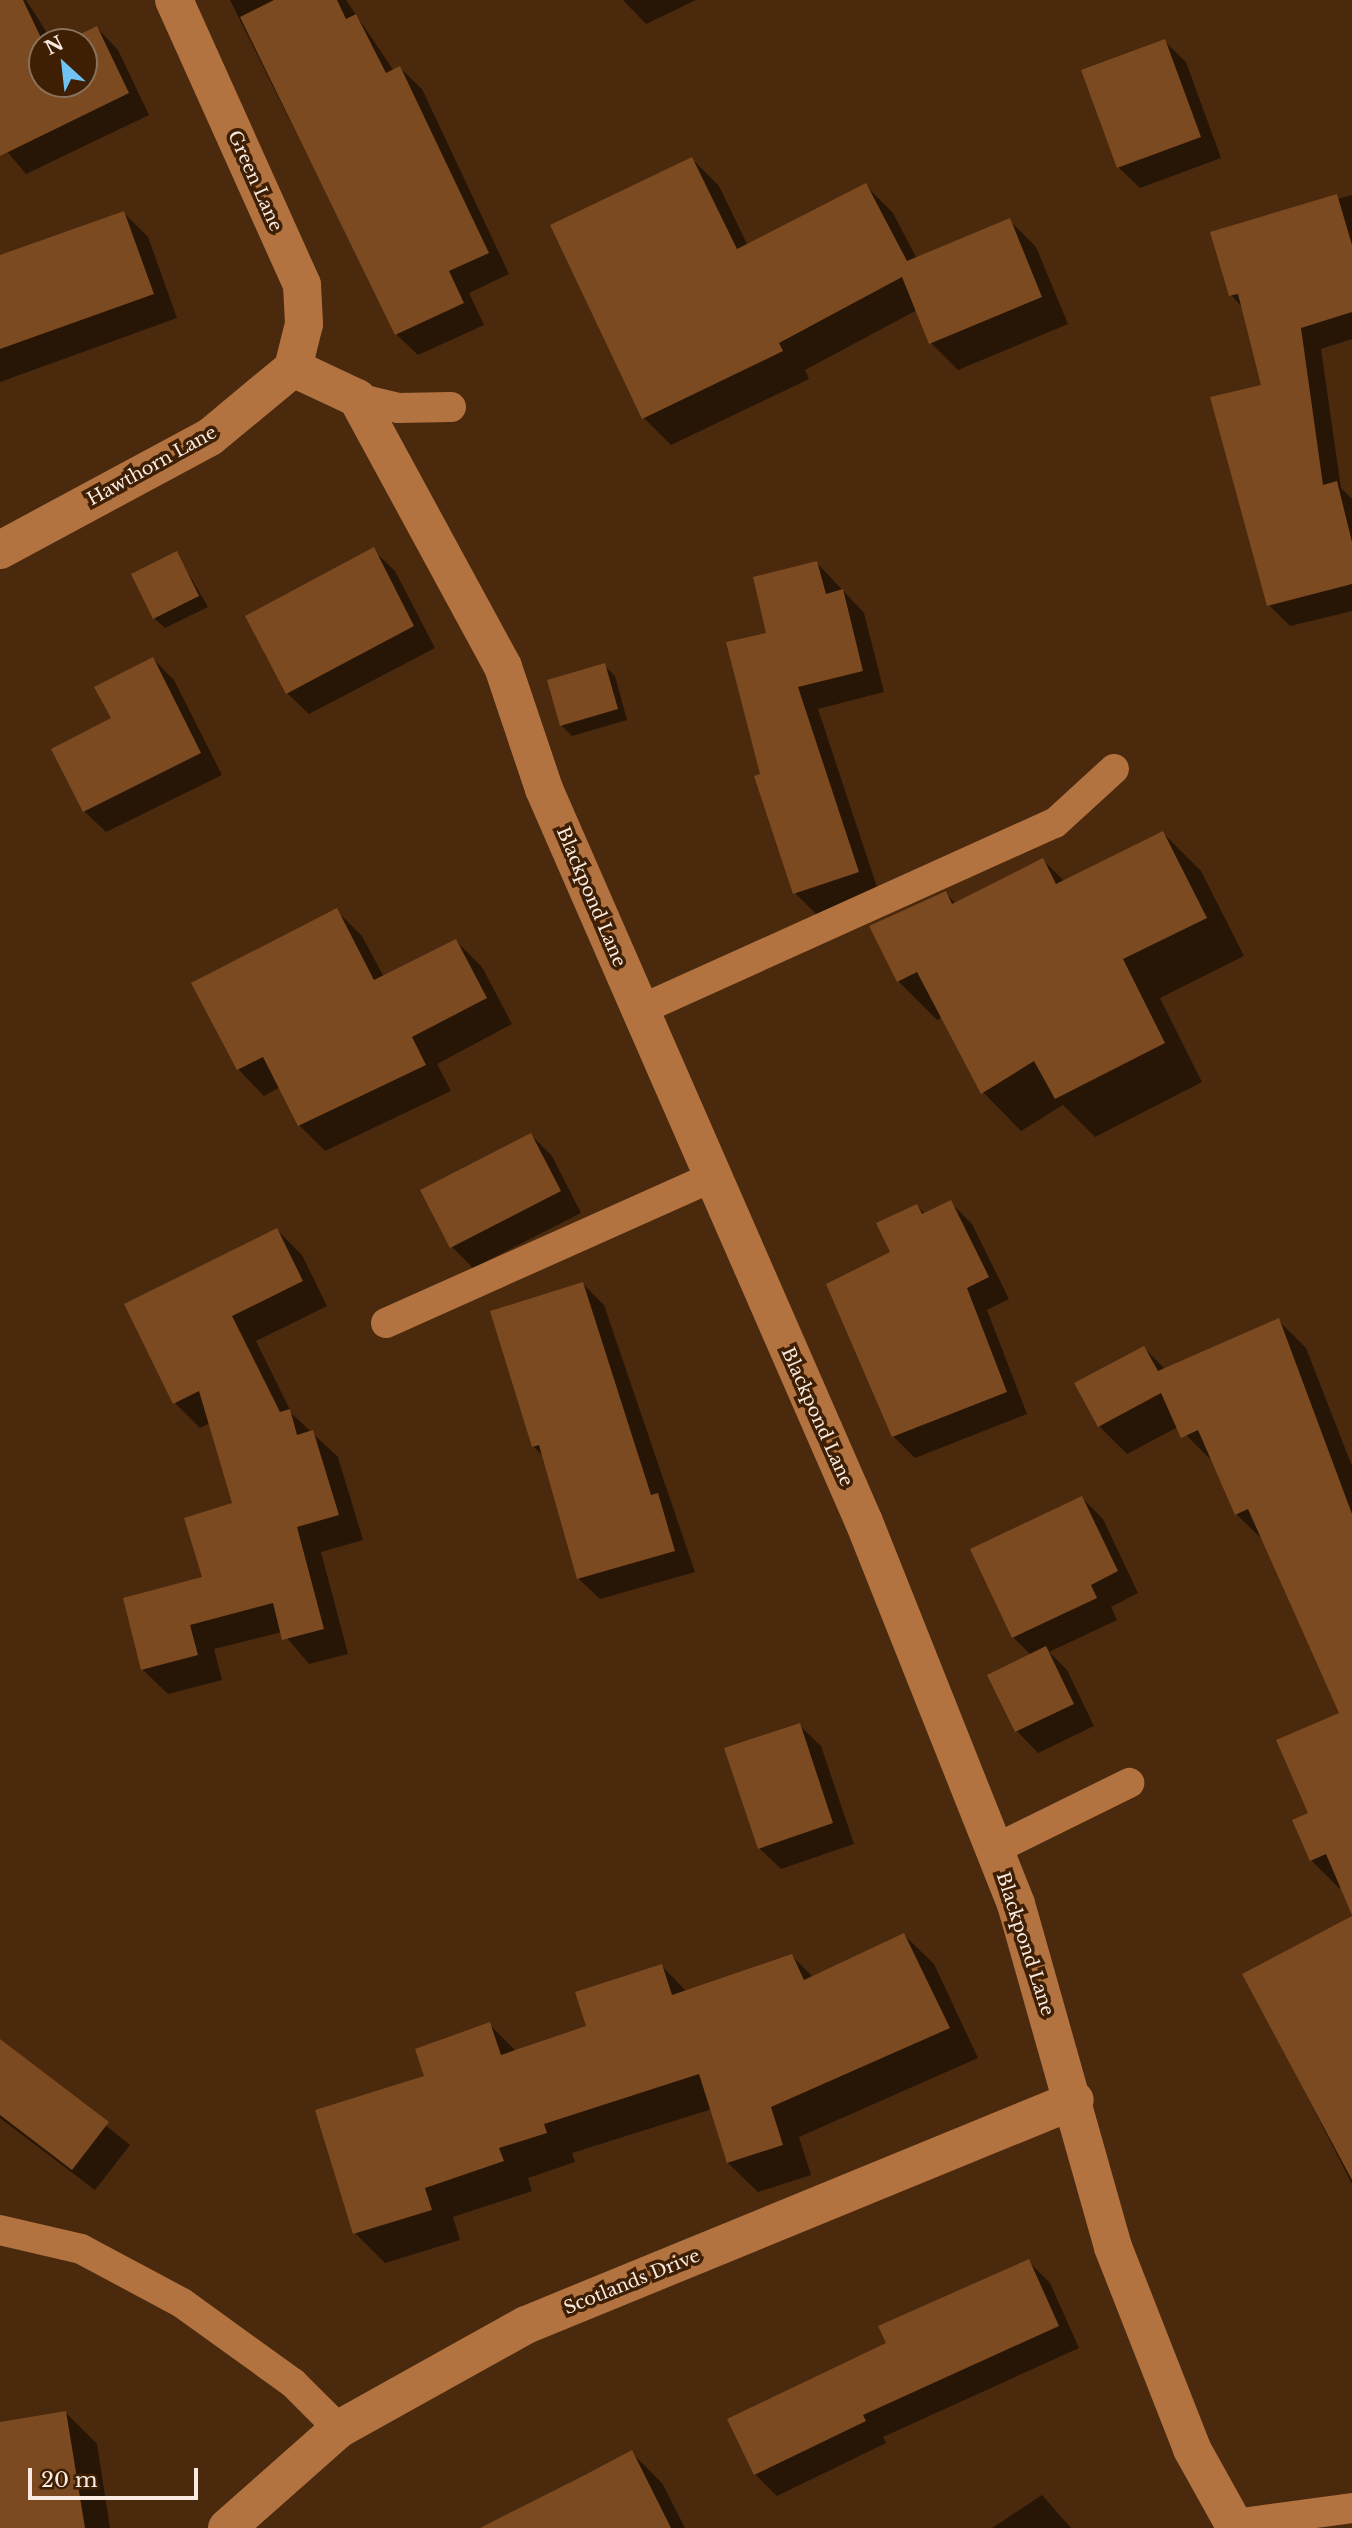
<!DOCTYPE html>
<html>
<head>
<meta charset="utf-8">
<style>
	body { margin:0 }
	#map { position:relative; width:1352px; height:2528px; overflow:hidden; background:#4a290d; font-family:"Libre Baskerville",serif }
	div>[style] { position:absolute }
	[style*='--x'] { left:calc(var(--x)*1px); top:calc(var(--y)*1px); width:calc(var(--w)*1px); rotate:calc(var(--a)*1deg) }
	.shadow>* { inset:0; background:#0007 }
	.building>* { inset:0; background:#7c4a21 }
	.service>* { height:30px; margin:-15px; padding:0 15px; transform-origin:15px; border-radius:15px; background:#b37341 }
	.minor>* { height:38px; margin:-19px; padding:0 19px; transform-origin:19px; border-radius:19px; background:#b37341 }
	span { translate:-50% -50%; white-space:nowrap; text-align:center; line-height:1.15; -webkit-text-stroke:7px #3f1f03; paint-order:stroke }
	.street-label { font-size:18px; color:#f9ebe1 }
	.north { position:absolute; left:28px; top:28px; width:70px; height:70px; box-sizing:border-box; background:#3f1f03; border:2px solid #89715c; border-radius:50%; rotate:333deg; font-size:19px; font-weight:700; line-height:28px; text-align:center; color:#f9ebe1 }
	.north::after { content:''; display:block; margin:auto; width:24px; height:32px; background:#70c2f4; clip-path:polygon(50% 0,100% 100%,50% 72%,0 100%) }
	.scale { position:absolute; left:28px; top:2468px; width:170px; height:32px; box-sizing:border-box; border:4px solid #f9ebe1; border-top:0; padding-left:9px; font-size:21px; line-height:24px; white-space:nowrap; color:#f9ebe1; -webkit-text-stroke:5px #3f1f03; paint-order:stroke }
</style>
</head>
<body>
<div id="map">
	<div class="shadow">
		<div style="clip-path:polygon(26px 0,53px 42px,42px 42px,42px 84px,84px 84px,84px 42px,68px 42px,97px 28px,118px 50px,149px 115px,26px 174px,0 143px,0 1px)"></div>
		<div style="clip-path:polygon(230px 0,346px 0,394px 71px,400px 68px,422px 89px,509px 274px,469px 293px,484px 325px,418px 355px,396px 334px)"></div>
		<div style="clip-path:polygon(623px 0,696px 0,646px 24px)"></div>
		<div style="clip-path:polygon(1164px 41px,1186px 62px,1221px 158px,1140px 188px,1118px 167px)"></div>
		<div style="clip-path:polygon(692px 159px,719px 186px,748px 246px,866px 186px,893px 213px,917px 259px,1009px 220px,1036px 247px,1068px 324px,958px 370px,931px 343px,917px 310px,805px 370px,809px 379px,671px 445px,644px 418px)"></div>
		<div style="clip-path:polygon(1352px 195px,1352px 339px,1321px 349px,1341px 488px,1352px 499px,1352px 611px,1290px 626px,1269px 605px,1263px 386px,1243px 308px,1231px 295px,1212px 234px)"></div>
		<div style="clip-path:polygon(124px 213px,148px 237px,177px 318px,0 382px,0 257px)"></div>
		<div style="clip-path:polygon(373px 550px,395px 571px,435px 648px,309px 714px,287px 693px)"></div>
		<div style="clip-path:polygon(177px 554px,208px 607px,165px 628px,154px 618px)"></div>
		<div style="clip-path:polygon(817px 563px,864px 613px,884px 692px,818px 709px,879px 893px,816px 914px,795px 893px,762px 775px,768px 634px)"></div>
		<div style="clip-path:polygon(153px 659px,174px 680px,222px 775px,106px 832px,84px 811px,113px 719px)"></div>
		<div style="clip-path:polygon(604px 665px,615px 676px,627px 720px,572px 736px,561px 725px)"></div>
		<div style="clip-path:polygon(1163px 833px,1201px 871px,1244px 956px,1160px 998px,1202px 1082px,1095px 1137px,1063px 1105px,1021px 1131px,983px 1092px,943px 1017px,937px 1020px,898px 981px,946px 893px,956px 904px,1043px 860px,1064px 881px)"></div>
		<div style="clip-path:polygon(336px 910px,362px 936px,384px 977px,456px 941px,482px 967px,512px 1024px,437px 1064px,451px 1091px,325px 1151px,299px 1125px,280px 1087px,264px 1096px,238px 1069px)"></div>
		<div style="clip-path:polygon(531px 1135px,552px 1156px,581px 1213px,473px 1268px,452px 1247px)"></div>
		<div style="clip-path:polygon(950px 1202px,972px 1224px,1009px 1299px,987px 1310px,1027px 1414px,915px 1458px,893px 1436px,893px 1253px,917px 1206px,925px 1214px)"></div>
		<div style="clip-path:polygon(277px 1230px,302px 1255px,327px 1306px,256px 1341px,292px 1414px,338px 1457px,363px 1540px,321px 1552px,348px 1654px,309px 1664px,282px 1632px,214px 1649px,222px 1680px,168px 1694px,142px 1669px,204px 1578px,234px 1504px,210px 1423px,200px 1428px,175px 1403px)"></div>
		<div style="clip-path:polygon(583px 1284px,604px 1305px,695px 1572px,600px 1599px,578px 1578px,544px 1457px,533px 1446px)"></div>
		<div style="clip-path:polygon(1278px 1320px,1306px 1348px,1352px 1466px,1352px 1882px,1339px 1888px,1311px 1860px,1341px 1713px,1264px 1541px,1236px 1514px,1214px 1463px,1178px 1427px,1127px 1454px,1099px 1426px,1144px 1348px,1165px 1369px)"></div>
		<div style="clip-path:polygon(1082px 1498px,1103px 1519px,1138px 1593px,1111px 1607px,1117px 1620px,1049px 1652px,1067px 1670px,1094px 1726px,1038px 1753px,1017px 1731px,989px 1676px,1031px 1655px,1013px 1637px)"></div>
		<div style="clip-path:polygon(799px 1725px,821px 1746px,854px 1844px,781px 1869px,759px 1848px)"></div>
		<div style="clip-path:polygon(1352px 1932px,1352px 2184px,1245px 1975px)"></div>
		<div style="clip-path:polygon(904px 1935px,934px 1964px,978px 2058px,799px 2137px,811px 2175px,758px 2192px,728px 2163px,712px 2109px,572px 2153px,575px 2162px,528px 2178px,532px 2191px,453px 2217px,460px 2240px,385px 2263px,355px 2233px,317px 2111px,427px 2077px,489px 2024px,516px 2051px,588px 2027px,662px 1966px,687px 1992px,792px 1956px,814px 1978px)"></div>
		<div style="clip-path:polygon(9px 2048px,130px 2145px,95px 2190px,0 2118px,0 2060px)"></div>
		<div style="clip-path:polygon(1028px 2261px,1050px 2283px,1079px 2348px,883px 2437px,886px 2443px,777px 2496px,755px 2474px,888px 2344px)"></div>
		<div style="clip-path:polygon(66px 2413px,97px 2444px,110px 2528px,0 2528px,0 2424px)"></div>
		<div style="clip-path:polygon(631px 2452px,662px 2483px,685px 2528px,484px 2528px)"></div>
		<div style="clip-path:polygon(1042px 2495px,1071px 2528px,992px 2528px)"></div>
	</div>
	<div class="building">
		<div style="clip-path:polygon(0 0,23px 0,43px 42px,42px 84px,84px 84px,84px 42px,64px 42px,97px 26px,129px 93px,0 156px)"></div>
		<div style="clip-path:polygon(274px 0,337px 0,346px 19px,356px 14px,386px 73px,400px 66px,489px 253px,449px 271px,464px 303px,395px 335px,240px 17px)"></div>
		<div style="clip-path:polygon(1165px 39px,1201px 137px,1117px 168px,1081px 70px)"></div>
		<div style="clip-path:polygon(692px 157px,737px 249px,866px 183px,907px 261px,1010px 218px,1042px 297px,929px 344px,902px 277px,779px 343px,783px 351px,642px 419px,550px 225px)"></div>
		<div style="clip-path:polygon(1337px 194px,1352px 245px,1352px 312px,1301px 328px,1323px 485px,1337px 481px,1352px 542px,1352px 584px,1267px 606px,1210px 397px,1261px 385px,1238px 294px,1229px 296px,1210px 232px)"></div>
		<div style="clip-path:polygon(124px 211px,154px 294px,0 349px,0 255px)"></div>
		<div style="clip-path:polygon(374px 547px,414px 626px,286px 694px,245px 616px)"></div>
		<div style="clip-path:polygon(177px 551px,199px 596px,153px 619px,131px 574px)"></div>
		<div style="clip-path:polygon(817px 561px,826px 594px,843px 589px,863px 671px,798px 687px,859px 872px,793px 894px,754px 776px,760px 774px,726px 642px,766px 633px,753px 577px)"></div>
		<div style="clip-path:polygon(153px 657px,201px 753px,83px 812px,51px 749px,111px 718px,94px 687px)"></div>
		<div style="clip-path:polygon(605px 663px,618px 709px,560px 726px,547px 680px)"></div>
		<div style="clip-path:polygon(1163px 831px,1207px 918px,1123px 959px,1165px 1043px,1055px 1099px,1034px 1061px,981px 1094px,917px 972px,897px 982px,869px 926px,946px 891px,952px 904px,1043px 858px,1056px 884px)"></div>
		<div style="clip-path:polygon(337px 908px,374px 980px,456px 939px,487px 998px,412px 1037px,426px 1065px,298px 1126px,263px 1057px,237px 1070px,191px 983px)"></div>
		<div style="clip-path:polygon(531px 1133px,561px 1191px,450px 1248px,420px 1190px)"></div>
		<div style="clip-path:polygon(951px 1200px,989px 1277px,967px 1288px,1007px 1392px,892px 1437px,826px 1284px,890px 1252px,876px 1223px,917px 1204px,922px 1214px)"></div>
		<div style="clip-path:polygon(277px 1228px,303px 1281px,232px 1316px,280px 1412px,290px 1409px,297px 1435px,313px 1430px,339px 1515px,297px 1527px,324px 1629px,282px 1640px,273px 1603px,190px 1625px,198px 1655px,141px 1670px,123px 1598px,202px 1577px,184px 1518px,232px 1503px,199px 1391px,173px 1404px,124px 1304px)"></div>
		<div style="clip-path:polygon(583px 1282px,651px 1495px,658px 1493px,675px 1551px,577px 1579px,539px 1445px,532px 1447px,490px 1311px)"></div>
		<div style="clip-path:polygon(1279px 1318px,1352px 1514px,1352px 1915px,1326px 1854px,1310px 1861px,1292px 1820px,1308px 1813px,1276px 1740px,1339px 1713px,1248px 1509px,1235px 1515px,1198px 1430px,1181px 1438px,1161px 1393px,1098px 1427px,1074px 1383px,1144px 1346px,1158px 1371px)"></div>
		<div style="clip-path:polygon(1082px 1496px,1118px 1571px,1091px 1585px,1097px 1598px,1012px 1638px,970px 1549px)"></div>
		<div style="clip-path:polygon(1046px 1646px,1074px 1704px,1015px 1732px,987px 1675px)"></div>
		<div style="clip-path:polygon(800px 1723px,833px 1823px,758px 1849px,724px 1748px)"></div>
		<div style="clip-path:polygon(1352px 1916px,1352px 2180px,1242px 1974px)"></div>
		<div style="clip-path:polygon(904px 1933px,950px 2028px,771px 2107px,783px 2145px,727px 2163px,699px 2074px,544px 2124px,547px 2133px,499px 2148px,504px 2161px,425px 2188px,432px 2210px,353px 2234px,315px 2110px,424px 2076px,415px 2049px,490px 2022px,501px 2055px,586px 2026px,575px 1992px,662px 1964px,672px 1995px,792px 1954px,804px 1980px)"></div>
		<div style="clip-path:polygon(0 2039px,109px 2122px,72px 2170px,0 2115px)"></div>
		<div style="clip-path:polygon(1029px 2259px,1059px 2326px,863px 2415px,866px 2421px,754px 2475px,727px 2419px,886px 2343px,878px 2326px)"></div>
		<div style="clip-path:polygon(66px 2411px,85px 2528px,0 2528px,0 2422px)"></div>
		<div style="clip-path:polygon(632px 2450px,671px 2528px,480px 2528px,583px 2476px)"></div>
	</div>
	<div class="service">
		<div style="--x:357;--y:398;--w:42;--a:13.7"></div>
		<div style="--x:398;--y:408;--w:53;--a:-1.1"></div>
		<div style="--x:640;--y:1010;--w:455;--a:-24.3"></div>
		<div style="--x:1055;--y:823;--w:80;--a:-42.5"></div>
		<div style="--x:386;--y:1323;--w:357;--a:-24.1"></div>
		<div style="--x:993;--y:1850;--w:152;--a:-26.2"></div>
		<div style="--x:0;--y:2230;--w:83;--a:13.2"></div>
		<div style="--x:81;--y:2249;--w:115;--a:28.1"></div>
		<div style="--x:182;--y:2303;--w:137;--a:35.8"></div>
		<div style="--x:293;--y:2383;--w:65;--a:45"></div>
		<div style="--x:1234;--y:2524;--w:119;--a:-7.7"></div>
	</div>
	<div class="minor">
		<div style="--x:174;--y:0;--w:312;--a:65.8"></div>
		<div style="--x:302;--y:285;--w:39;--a:87"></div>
		<div style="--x:304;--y:324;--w:45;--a:104"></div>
		<div style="--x:293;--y:368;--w:71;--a:25.1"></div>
		<div style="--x:357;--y:398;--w:306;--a:61.5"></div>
		<div style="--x:503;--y:667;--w:129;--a:71.4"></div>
		<div style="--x:544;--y:789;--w:800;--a:66.42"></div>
		<div style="--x:864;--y:1522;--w:411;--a:68.3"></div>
		<div style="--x:1016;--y:1904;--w:356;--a:74.2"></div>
		<div style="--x:1113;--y:2247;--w:217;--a:68.6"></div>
		<div style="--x:1192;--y:2449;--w:90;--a:60.9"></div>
		<div style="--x:0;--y:550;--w:238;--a:-28.3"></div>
		<div style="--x:210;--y:437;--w:108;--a:-39.7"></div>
		<div style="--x:227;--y:2528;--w:149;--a:-41.5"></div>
		<div style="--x:339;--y:2429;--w:214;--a:-29.1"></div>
		<div style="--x:526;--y:2325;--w:593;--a:-22.29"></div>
	</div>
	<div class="street-label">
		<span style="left:255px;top:181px;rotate:66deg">Green Lane</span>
		<span style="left:152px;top:466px;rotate:-29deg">Hawthorn Lane</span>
		<span style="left:591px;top:897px;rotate:67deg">Blackpond Lane</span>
		<span style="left:817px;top:1417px;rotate:66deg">Blackpond Lane</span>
		<span style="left:1025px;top:1944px;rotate:72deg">Blackpond Lane</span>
		<span style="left:632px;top:2282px;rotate:-22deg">Scotlands Drive</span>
	</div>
	<div class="north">N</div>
	<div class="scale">20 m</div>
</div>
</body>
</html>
